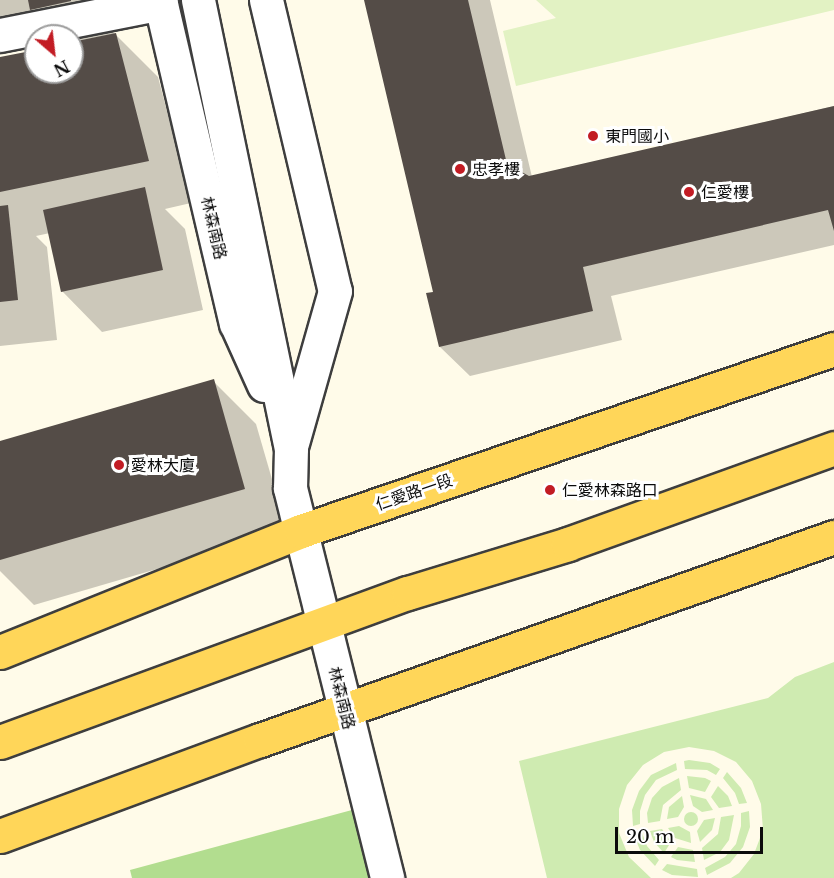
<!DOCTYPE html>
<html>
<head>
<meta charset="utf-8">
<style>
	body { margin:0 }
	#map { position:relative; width:834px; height:878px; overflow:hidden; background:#fffbe9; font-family:"Libre Baskerville","Noto Sans TC",serif }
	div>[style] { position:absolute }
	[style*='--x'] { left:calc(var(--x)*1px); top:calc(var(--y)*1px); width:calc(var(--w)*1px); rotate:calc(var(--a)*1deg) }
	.green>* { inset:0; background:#cfebb1 }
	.round { border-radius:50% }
	.forest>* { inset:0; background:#b2dd8f }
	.pitch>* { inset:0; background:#e2f2c3 }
	.shadow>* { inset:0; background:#0003 }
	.building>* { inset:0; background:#544c47 }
	.roads { filter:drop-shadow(2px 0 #3e3e3e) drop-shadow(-2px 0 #3e3e3e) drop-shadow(0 2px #3e3e3e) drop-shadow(0 -2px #3e3e3e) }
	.minor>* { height:33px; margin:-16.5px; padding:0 16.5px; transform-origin:16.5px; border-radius:16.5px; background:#fff }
	.major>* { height:33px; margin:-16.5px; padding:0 16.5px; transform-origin:16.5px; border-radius:16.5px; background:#ffd659 }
	.dots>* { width:16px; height:16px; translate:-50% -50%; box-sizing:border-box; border:3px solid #fff; border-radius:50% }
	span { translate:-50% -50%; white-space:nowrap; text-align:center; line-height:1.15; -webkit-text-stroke:6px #fff; paint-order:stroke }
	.poi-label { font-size:16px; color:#0b0b0b }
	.left { translate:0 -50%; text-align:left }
	.street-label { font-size:16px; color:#0b0b0b }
	.north { position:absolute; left:24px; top:24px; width:60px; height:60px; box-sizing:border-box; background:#fff; border:2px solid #9d9d9d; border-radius:50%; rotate:152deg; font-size:16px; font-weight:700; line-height:24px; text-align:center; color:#0b0b0b }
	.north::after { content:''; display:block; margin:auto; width:21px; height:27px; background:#c21c24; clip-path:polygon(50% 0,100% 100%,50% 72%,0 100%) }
	.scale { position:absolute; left:615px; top:827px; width:148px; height:27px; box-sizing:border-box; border:3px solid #0b0b0b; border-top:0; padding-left:8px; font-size:18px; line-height:21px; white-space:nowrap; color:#0b0b0b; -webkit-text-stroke:4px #fff; paint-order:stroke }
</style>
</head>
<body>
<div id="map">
	<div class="green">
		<div style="clip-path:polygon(834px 662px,834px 878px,731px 878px,739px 873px,754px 854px,763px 830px,761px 804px,752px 781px,736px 762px,714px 751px,689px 747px,664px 752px,643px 765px,627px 785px,619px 809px,619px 833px,629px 857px,651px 878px,547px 878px,519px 761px,768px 698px,795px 677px)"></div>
		<div style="clip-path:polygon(689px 760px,710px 763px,720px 769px,716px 775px,707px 770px,685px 769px,684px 761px)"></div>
		<div style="clip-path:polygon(676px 763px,677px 770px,656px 780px,645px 795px,640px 811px,640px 824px,633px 826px,632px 810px,639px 791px,651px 775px)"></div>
		<div style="clip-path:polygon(727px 772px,741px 788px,747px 803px,739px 804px,735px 793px,723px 778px)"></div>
		<div style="clip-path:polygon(687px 776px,705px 778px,711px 781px,705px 792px,689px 788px)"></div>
		<div style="clip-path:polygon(679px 778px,681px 790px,663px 805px,660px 821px,648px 823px,647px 813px,652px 798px,662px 787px)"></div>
		<div style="clip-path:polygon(718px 786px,728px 796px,732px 806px,719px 808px,711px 797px)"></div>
		<div style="clip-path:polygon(690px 795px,706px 799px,713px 810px,702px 812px,693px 806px)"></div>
		<div style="clip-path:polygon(682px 796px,684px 807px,678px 817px,667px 819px,669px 807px)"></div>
		<div style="clip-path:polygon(749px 811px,750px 827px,743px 847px,730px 863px,707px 875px,705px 868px,725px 857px,736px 844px,741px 826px,741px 813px)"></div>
		<div class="round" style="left:684px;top:812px;width:14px;height:14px"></div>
		<div style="clip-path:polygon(734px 815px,729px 840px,720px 852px,704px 860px,702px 848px,718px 834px,721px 817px)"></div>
		<div style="clip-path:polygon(715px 818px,712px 830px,700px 842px,697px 831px,704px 820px)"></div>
		<div style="clip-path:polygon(679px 826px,690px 832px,691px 843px,675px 838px,668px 828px)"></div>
		<div style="clip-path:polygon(662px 829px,671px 842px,664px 853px,654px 842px,650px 831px)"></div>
		<div style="clip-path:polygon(642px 833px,647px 846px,659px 860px,655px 866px,640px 850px,634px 835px)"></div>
		<div style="clip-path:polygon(678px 847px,693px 850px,695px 862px,677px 860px,671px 857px)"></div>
		<div style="clip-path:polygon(667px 864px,697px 869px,698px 877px,672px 875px,662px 870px)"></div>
	</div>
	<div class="forest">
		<div style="clip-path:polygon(363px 807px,380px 878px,132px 878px,130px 870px)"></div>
	</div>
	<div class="pitch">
		<div style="clip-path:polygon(536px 0,834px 0,834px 10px,516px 86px,503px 31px,556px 18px)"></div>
	</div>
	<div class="shadow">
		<div style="clip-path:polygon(0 0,145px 0,150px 22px,113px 32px,158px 77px,191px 203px,165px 209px,185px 229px,203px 310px,102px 332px,62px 291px,50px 233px,36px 236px,47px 247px,57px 340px,0 346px,0 59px,36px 51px,36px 72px,72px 72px,72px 36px,0 53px)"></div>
		<div style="clip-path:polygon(365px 0,490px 0,532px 177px,834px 106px,834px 245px,611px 296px,622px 340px,470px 376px,440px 347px,428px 294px,435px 293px)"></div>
		<div style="clip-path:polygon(213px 381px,256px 424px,287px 531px,34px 605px,0 571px,0 443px)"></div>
	</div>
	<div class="building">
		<div style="clip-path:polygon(28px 0,71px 0,71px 1px,30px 10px)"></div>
		<div style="clip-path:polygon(364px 0,468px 0,507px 164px,529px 176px,834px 106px,834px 231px,828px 210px,583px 267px,593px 311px,439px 347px,426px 293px,433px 292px)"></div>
		<div style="clip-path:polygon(116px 33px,149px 161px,0 192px,0 57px,36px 50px,36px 72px,72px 72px,72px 42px)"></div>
		<div style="clip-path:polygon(145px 187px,163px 270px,61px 292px,43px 210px)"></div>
		<div style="clip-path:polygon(8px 205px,18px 300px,0 302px,0 206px)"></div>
		<div style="clip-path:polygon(214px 379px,245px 489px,0 560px,0 441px)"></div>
	</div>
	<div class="roads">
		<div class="minor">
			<div style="--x:160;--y:0;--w:332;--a:76.8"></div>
			<div style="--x:236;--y:323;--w:68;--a:65.7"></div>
			<div style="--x:198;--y:0;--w:458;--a:78.3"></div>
			<div style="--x:291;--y:448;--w:40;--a:91.4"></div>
			<div style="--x:290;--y:488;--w:402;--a:76"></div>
			<div style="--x:266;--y:0;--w:299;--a:76.7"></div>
			<div style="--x:335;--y:291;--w:158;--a:105.8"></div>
			<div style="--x:0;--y:35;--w:164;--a:-11.2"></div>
		</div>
		<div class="major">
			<div style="--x:0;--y:652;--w:324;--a:-21.9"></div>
			<div style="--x:301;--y:531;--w:563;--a:-18.85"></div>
			<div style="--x:0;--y:742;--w:434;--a:-20.1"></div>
			<div style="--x:408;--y:593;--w:167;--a:-17"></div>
			<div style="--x:568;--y:544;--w:283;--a:-19.8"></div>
			<div style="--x:0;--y:836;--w:277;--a:-20.3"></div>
			<div style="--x:260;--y:740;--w:609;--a:-19.48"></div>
		</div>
	</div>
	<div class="dots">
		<div style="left:593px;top:136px;background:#c21c24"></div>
		<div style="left:460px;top:169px;background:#c21c24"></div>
		<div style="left:689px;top:192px;background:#c21c24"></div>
		<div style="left:119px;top:465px;background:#c21c24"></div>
		<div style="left:550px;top:490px;background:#c21c24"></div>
	</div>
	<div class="poi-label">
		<span class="left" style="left:605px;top:136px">東門國小</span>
		<span class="left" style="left:472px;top:169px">忠孝樓</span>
		<span class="left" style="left:701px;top:192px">仁愛樓</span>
		<span class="left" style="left:131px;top:465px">愛林大廈</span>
		<span class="left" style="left:562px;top:490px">仁愛林森路口</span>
	</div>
	<div class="street-label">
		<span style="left:214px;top:228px;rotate:77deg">林森南路</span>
		<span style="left:414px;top:492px;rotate:-19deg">仁愛路一段</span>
		<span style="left:342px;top:698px;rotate:76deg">林森南路</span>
	</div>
	<div class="north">N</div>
	<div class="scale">20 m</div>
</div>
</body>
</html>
